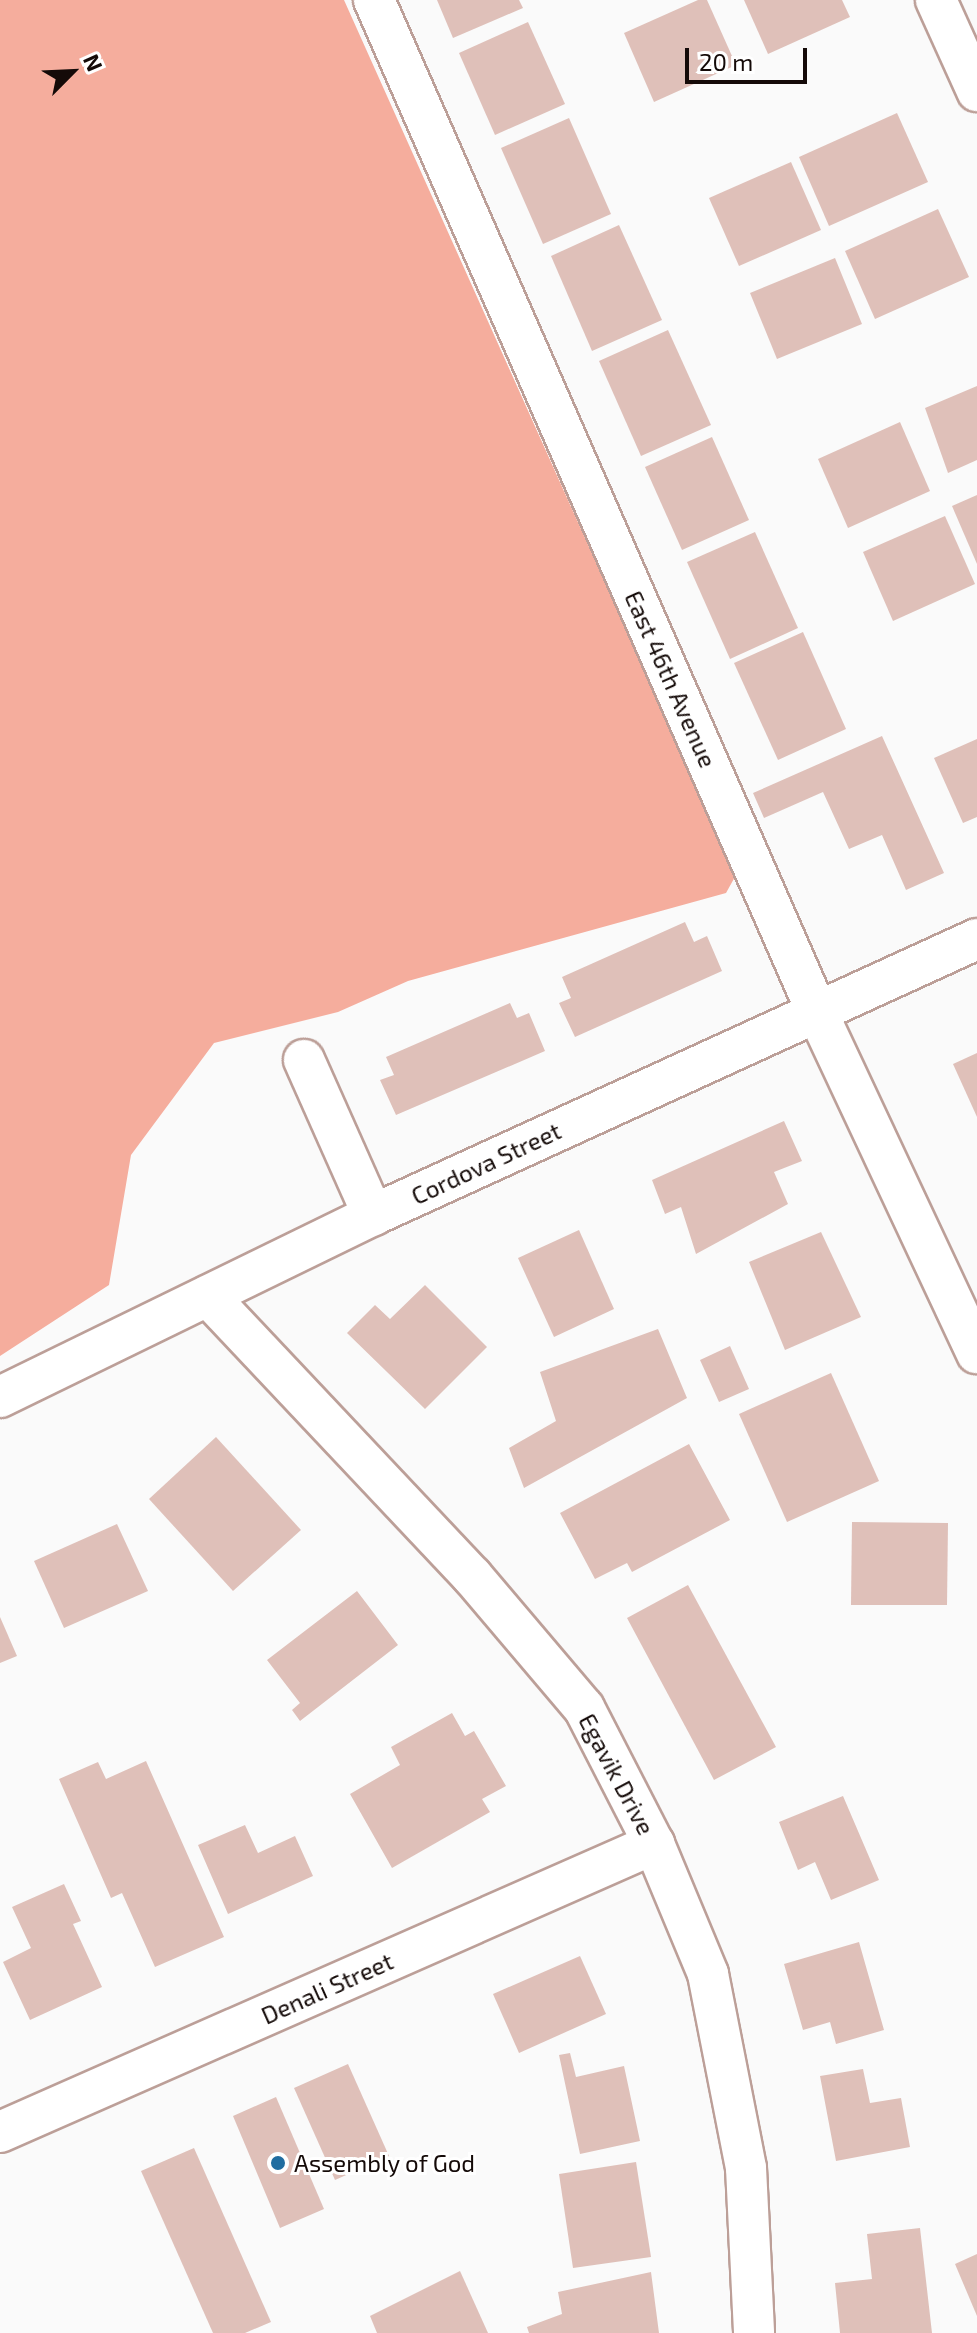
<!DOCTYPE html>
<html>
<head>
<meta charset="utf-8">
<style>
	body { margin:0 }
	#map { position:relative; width:977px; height:2333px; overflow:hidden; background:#fafafa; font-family:"Exo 2",sans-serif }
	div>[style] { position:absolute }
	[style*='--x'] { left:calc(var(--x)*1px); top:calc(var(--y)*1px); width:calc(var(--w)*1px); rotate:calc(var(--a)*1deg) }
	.forest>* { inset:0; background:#f5ad9d }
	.building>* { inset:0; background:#dfc0b9 }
	.roads { filter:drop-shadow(2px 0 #bc9f98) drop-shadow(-2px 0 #bc9f98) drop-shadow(0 2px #bc9f98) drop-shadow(0 -2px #bc9f98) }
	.minor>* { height:40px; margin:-20px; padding:0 20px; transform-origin:20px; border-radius:20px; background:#fff }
	.dots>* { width:22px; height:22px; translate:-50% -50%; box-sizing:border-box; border:4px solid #fff; border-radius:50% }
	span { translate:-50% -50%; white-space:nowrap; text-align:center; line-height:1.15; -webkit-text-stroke:6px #fff; paint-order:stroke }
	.street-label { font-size:24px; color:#140a08 }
	.poi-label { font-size:24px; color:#140a08 }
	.left { translate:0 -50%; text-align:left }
	.north { position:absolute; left:32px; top:32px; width:80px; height:80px; -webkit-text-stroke:6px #fff; paint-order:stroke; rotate:66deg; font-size:22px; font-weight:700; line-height:32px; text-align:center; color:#140a08 }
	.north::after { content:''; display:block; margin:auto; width:28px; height:36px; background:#140a08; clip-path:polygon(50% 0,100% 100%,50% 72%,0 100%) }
	.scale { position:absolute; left:685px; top:48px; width:122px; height:36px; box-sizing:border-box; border:4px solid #140a08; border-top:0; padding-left:10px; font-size:24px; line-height:28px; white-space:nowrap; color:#140a08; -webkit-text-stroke:6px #fff; paint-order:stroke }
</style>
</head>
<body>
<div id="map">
	<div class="forest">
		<div style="clip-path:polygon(0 0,344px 0,736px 875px,726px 893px,408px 981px,338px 1012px,214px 1043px,131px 1155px,109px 1285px,0 1356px)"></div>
	</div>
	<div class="building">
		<div style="clip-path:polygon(437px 0,519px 0,523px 8px,453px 38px)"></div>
		<div style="clip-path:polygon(698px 0,707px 0,736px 65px,654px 102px,624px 33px)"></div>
		<div style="clip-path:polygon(744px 0,842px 0,850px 17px,768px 54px)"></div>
		<div style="clip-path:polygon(528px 22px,565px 104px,495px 135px,459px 53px)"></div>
		<div style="clip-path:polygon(897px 113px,928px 182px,829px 226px,799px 157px)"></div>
		<div style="clip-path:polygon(569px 118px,611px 214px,543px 244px,501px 148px)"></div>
		<div style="clip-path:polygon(791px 162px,821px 230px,739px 266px,709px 198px)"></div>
		<div style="clip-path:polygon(938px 209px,969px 277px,875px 319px,845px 251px)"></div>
		<div style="clip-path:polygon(619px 225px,662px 320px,592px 351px,551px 256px)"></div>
		<div style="clip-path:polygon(835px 258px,862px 324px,777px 359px,750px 293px)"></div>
		<div style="clip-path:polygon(668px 330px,711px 425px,641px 456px,599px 361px)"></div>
		<div style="clip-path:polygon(977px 386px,977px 460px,948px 473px,925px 408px)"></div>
		<div style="clip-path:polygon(900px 422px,930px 491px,848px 528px,818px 459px)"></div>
		<div style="clip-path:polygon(712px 437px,749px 520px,682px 550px,645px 467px)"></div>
		<div style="clip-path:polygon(977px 495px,977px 564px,952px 506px)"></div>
		<div style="clip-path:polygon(945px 516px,975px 584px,893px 621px,863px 552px)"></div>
		<div style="clip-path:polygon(755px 532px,798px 628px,730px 659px,687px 562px)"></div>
		<div style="clip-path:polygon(803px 632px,846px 729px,778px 760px,734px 663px)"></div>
		<div style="clip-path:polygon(882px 736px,944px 873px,906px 890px,882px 835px,849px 849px,823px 792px,764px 818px,753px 793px)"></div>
		<div style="clip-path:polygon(977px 739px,977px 817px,963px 823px,934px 758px)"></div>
		<div style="clip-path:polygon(685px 922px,694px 942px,707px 936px,722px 971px,575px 1037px,559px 1003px,571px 998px,562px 977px)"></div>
		<div style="clip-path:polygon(510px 1003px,517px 1018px,529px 1013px,545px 1051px,396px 1115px,380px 1080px,394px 1075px,386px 1057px)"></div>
		<div style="clip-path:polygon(977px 1053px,977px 1117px,953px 1064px)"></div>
		<div style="clip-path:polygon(784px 1121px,802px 1161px,774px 1172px,788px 1204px,696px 1254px,681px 1207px,665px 1214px,652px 1180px)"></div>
		<div style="clip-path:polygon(579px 1230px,614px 1309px,554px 1337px,518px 1258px)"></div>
		<div style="clip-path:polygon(821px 1232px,861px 1317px,785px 1350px,749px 1262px)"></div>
		<div style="clip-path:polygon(425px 1285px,487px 1347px,425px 1409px,347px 1333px,375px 1305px,390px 1319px)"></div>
		<div style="clip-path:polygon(658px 1329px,687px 1398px,524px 1488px,509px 1448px,556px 1421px,540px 1372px)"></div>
		<div style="clip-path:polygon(730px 1346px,749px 1389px,719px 1402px,700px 1360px)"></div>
		<div style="clip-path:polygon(831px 1373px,879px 1481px,787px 1522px,739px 1414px)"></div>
		<div style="clip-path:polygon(216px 1437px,301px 1530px,233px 1591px,149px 1499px)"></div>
		<div style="clip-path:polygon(689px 1444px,730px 1520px,632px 1572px,627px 1563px,595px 1579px,560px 1513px)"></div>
		<div style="clip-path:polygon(852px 1522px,948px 1523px,947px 1605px,851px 1605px)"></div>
		<div style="clip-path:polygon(117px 1524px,148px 1591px,64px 1628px,34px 1561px)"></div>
		<div style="clip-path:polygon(688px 1585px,776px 1747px,714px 1780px,627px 1618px)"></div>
		<div style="clip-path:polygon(357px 1591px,398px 1645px,300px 1721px,292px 1710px,300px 1703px,267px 1660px)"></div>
		<div style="clip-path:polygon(0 1617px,17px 1656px,0 1663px)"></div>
		<div style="clip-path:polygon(452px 1713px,465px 1736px,474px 1731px,506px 1786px,482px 1799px,490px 1812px,392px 1868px,350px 1794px,400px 1765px,391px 1747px)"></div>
		<div style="clip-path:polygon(146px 1761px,224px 1937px,155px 1967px,122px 1893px,111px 1898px,59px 1779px,98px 1762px,106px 1779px)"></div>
		<div style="clip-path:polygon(843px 1796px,879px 1880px,831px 1900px,815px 1862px,798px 1870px,779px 1822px)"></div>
		<div style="clip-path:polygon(245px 1825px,258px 1853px,295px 1836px,313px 1876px,228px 1914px,198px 1845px)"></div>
		<div style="clip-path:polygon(64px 1884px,81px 1921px,73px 1924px,102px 1987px,30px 2020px,3px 1962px,31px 1948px,12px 1907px)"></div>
		<div style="clip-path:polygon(859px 1942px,884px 2030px,836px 2044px,830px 2022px,803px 2030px,784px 1964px)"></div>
		<div style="clip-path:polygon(580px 1956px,606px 2014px,519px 2053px,493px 1994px)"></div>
		<div style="clip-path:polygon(570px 2053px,576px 2077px,624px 2066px,640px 2141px,580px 2154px,559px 2055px)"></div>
		<div style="clip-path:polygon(348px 2064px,389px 2156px,335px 2180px,294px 2088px)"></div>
		<div style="clip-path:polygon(863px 2069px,870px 2103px,901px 2098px,910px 2147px,836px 2161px,820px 2076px)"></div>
		<div style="clip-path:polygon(276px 2097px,324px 2209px,280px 2228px,233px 2116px)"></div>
		<div style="clip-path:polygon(194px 2148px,271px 2322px,245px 2333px,213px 2333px,141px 2171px)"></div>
		<div style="clip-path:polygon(636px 2162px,651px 2257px,573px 2268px,559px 2174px)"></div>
		<div style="clip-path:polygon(920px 2228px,932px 2333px,840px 2333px,835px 2283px,872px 2279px,867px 2234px)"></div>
		<div style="clip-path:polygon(977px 2254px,977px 2316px,955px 2264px)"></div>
		<div style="clip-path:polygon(460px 2271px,488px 2333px,377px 2333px,370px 2316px)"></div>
		<div style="clip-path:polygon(651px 2272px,659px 2333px,529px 2333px,527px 2327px,562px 2314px,558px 2292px)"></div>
	</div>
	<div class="roads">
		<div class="minor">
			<div style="--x:374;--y:0;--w:1102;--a:66.36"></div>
			<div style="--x:816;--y:1010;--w:379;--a:64.9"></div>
			<div style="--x:936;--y:0;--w:100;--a:65.7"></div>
			<div style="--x:304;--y:1060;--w:170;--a:66"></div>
			<div style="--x:208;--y:1296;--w:385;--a:46.7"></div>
			<div style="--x:472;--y:1576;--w:173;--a:49.7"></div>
			<div style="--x:584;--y:1708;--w:153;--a:62.8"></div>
			<div style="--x:654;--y:1844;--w:141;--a:67.4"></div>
			<div style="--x:708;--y:1974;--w:198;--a:78.9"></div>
			<div style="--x:746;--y:2168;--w:165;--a:87.2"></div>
			<div style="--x:0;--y:1397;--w:415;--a:-26"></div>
			<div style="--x:373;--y:1215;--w:664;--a:-24.56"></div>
			<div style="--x:0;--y:2132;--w:715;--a:-23.77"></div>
		</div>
	</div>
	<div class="dots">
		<div style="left:278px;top:2163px;background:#216da0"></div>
	</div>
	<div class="street-label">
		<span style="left:671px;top:679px;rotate:66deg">East 46th Avenue</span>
		<span style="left:486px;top:1163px;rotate:-25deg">Cordova Street</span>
		<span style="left:617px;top:1774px;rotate:62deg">Egavik Drive</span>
		<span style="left:327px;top:1988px;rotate:-24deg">Denali Street</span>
	</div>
	<div class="poi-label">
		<span class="left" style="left:294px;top:2163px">Assembly of God</span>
	</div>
	<div class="north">N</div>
	<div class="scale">20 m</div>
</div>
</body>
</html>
